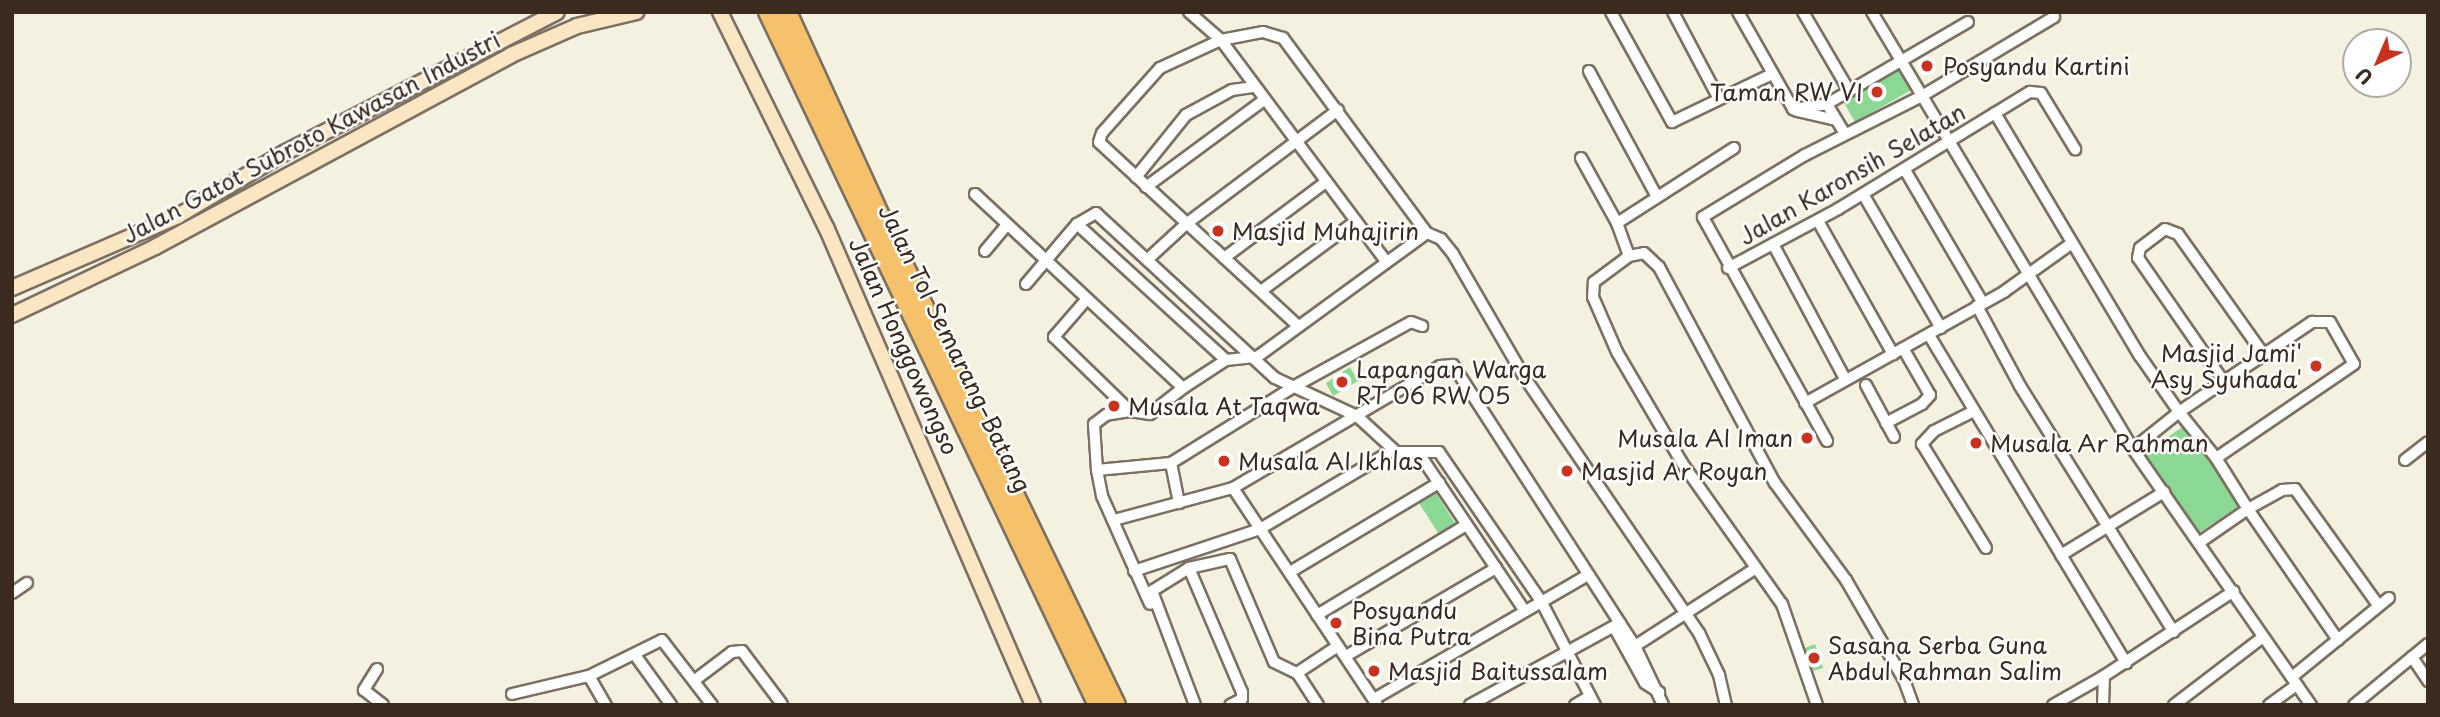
<!DOCTYPE html>
<html>
<head>
<meta charset="utf-8">
<style>
	body { margin:0 }
	#map { position:relative; width:2440px; height:717px; overflow:hidden; background:#f4f1e1; font-family:"Playpen Sans",sans-serif }
	div>[style] { position:absolute }
	[style*='--x'] { left:calc(var(--x)*1px); top:calc(var(--y)*1px); width:calc(var(--w)*1px); rotate:calc(var(--a)*1deg) }
	.green>* { inset:0; background:#8bd895 }
	.roads { filter:drop-shadow(2px 0 #7c7062) drop-shadow(-2px 0 #7c7062) drop-shadow(0 2px #7c7062) drop-shadow(0 -2px #7c7062) }
	.street>* { height:10px; margin:-5px; padding:0 5px; transform-origin:5px; border-radius:5px; background:#fff }
	.secondary>* { height:14px; margin:-7px; padding:0 7px; transform-origin:7px; border-radius:7px; background:#fbe6c4 }
	.highway>* { height:18px; margin:-9px; padding:0 9px; transform-origin:9px; border-radius:9px; background:#f5c16b }
	.dots>* { width:19px; height:19px; translate:-50% -50%; box-sizing:border-box; border:4px solid #fff; border-radius:50% }
	span { translate:-50% -50%; white-space:nowrap; text-align:center; line-height:1.15; -webkit-text-stroke:5px #fff; paint-order:stroke }
	.poi-label { font-size:23px; color:#3b2a1e }
	.left { translate:0 -50%; text-align:left }
	.right { translate:-100% -50%; text-align:right }
	.street-label { font-size:23px; color:#3b2a1e }
	.frame { position:absolute; inset:0; border:14px solid #3b2a1e; pointer-events:none }
	.north { position:absolute; left:2342px; top:28px; width:70px; height:70px; box-sizing:border-box; background:#fff; border:2px solid #b1aaa5; border-radius:50%; rotate:224deg; font-size:19px; font-weight:700; line-height:28px; text-align:center; color:#3b2a1e }
	.north::after { content:''; display:block; margin:auto; width:24px; height:32px; background:#c8321e; clip-path:polygon(50% 0,100% 100%,50% 72%,0 100%) }
</style>
</head>
<body>
<div id="map">
	<div class="green">
		<div style="clip-path:polygon(1900px 63px,1915px 88px,1855px 122px,1840px 96px)"></div>
		<div style="clip-path:polygon(1350px 367px,1358px 381px,1333px 396px,1326px 383px)"></div>
		<div style="clip-path:polygon(2187px 424px,2241px 505px,2197px 534px,2144px 453px)"></div>
		<div style="clip-path:polygon(1436px 493px,1456px 525px,1440px 536px,1419px 503px)"></div>
		<div style="clip-path:polygon(1815px 644px,1823px 668px,1813px 671px,1805px 648px)"></div>
	</div>
	<div class="roads">
		<div class="street">
			<div style="--x:1189;--y:12;--w:43;--a:41.2"></div>
			<div style="--x:1221;--y:40;--w:276;--a:53.3"></div>
			<div style="--x:1611;--y:12;--w:126;--a:61"></div>
			<div style="--x:1672;--y:122;--w:111;--a:-25.6"></div>
			<div style="--x:1673;--y:12;--w:96;--a:62.1"></div>
			<div style="--x:1738;--y:12;--w:112;--a:60.4"></div>
			<div style="--x:1793;--y:109;--w:34;--a:-8"></div>
			<div style="--x:1803;--y:12;--w:89;--a:59.7"></div>
			<div style="--x:1872;--y:12;--w:509;--a:59.15"></div>
			<div style="--x:2133;--y:449;--w:312;--a:55.2"></div>
			<div style="--x:1589;--y:71;--w:143;--a:61.6"></div>
			<div style="--x:1797;--y:111;--w:40;--a:13"></div>
			<div style="--x:1995;--y:113;--w:283;--a:59.2"></div>
			<div style="--x:2140;--y:356;--w:68;--a:55.1"></div>
			<div style="--x:2179;--y:412;--w:161;--a:-34.1"></div>
			<div style="--x:2312;--y:322;--w:18;--a:0"></div>
			<div style="--x:2330;--y:322;--w:48;--a:60.3"></div>
			<div style="--x:2354;--y:364;--w:167;--a:145.7"></div>
			<div style="--x:1845;--y:134;--w:35;--a:-121"></div>
			<div style="--x:1827;--y:104;--w:163;--a:-30.2"></div>
			<div style="--x:1734;--y:148;--w:139;--a:147.3"></div>
			<div style="--x:1617;--y:223;--w:35;--a:70"></div>
			<div style="--x:1629;--y:256;--w:44;--a:143.4"></div>
			<div style="--x:1594;--y:282;--w:15;--a:94"></div>
			<div style="--x:1593;--y:297;--w:60;--a:66.4"></div>
			<div style="--x:1617;--y:352;--w:129;--a:59.6"></div>
			<div style="--x:1682;--y:463;--w:173;--a:54.7"></div>
			<div style="--x:1782;--y:604;--w:107;--a:70.9"></div>
			<div style="--x:1581;--y:158;--w:74;--a:61"></div>
			<div style="--x:1905;--y:170;--w:153;--a:59.7"></div>
			<div style="--x:1136;--y:177;--w:80;--a:-51.1"></div>
			<div style="--x:1186;--y:115;--w:52;--a:-28.5"></div>
			<div style="--x:1232;--y:90;--w:21;--a:-8"></div>
			<div style="--x:1146;--y:187;--w:147;--a:-36.4"></div>
			<div style="--x:975;--y:194;--w:284;--a:43"></div>
			<div style="--x:1183;--y:388;--w:51;--a:-33.1"></div>
			<div style="--x:1226;--y:360;--w:31;--a:-6"></div>
			<div style="--x:1257;--y:357;--w:210;--a:-36.1"></div>
			<div style="--x:1863;--y:194;--w:155;--a:59.8"></div>
			<div style="--x:1818;--y:221;--w:153;--a:60.6"></div>
			<div style="--x:1077;--y:224;--w:202;--a:42.4"></div>
			<div style="--x:1427;--y:233;--w:15;--a:23"></div>
			<div style="--x:1441;--y:239;--w:19;--a:51"></div>
			<div style="--x:1453;--y:254;--w:143;--a:59.9"></div>
			<div style="--x:1525;--y:378;--w:309;--a:55.7"></div>
			<div style="--x:1699;--y:633;--w:47;--a:64.5"></div>
			<div style="--x:1719;--y:675;--w:31;--a:77"></div>
			<div style="--x:1773;--y:244;--w:153;--a:61.9"></div>
			<div style="--x:985;--y:251;--w:33;--a:-50"></div>
			<div style="--x:1629;--y:256;--w:15;--a:-11"></div>
			<div style="--x:1644;--y:253;--w:21;--a:43"></div>
			<div style="--x:1659;--y:267;--w:245;--a:61.8"></div>
			<div style="--x:1775;--y:483;--w:120;--a:53.8"></div>
			<div style="--x:1846;--y:580;--w:116;--a:59.9"></div>
			<div style="--x:1904;--y:680;--w:27;--a:70"></div>
			<div style="--x:1224;--y:258;--w:127;--a:-36.7"></div>
			<div style="--x:1148;--y:259;--w:52;--a:-42.6"></div>
			<div style="--x:1186;--y:224;--w:190;--a:-36.9"></div>
			<div style="--x:1728;--y:268;--w:125;--a:-28.2"></div>
			<div style="--x:1838;--y:209;--w:225;--a:-31.4"></div>
			<div style="--x:2030;--y:92;--w:11;--a:5"></div>
			<div style="--x:2041;--y:93;--w:66;--a:58.7"></div>
			<div style="--x:1026;--y:284;--w:79;--a:-49.6"></div>
			<div style="--x:1077;--y:224;--w:22;--a:-30"></div>
			<div style="--x:1096;--y:213;--w:243;--a:42.7"></div>
			<div style="--x:1275;--y:378;--w:90;--a:24.9"></div>
			<div style="--x:1357;--y:416;--w:53;--a:42.7"></div>
			<div style="--x:1396;--y:452;--w:43;--a:0"></div>
			<div style="--x:1439;--y:452;--w:181;--a:55.6"></div>
			<div style="--x:1541;--y:601;--w:117;--a:62.6"></div>
			<div style="--x:1261;--y:291;--w:118;--a:-36.4"></div>
			<div style="--x:1086;--y:300;--w:49;--a:130.9"></div>
			<div style="--x:1054;--y:337;--w:106;--a:44.2"></div>
			<div style="--x:1130;--y:411;--w:20;--a:9"></div>
			<div style="--x:1150;--y:414;--w:42;--a:-38.2"></div>
			<div style="--x:1977;--y:306;--w:91;--a:61.7"></div>
			<div style="--x:2020;--y:386;--w:290;--a:58"></div>
			<div style="--x:1296;--y:324;--w:268;--a:-137.3"></div>
			<div style="--x:1099;--y:142;--w:9;--a:-72"></div>
			<div style="--x:1102;--y:133;--w:87;--a:-48.3"></div>
			<div style="--x:1160;--y:68;--w:67;--a:-24.7"></div>
			<div style="--x:1221;--y:40;--w:43;--a:-10.8"></div>
			<div style="--x:1263;--y:32;--w:21;--a:17"></div>
			<div style="--x:1283;--y:38;--w:242;--a:53.6"></div>
			<div style="--x:1929;--y:335;--w:383;--a:59"></div>
			<div style="--x:2224;--y:382;--w:151;--a:-124.7"></div>
			<div style="--x:2138;--y:258;--w:10;--a:-79"></div>
			<div style="--x:2140;--y:248;--w:31;--a:-37"></div>
			<div style="--x:2165;--y:229;--w:14;--a:21"></div>
			<div style="--x:2178;--y:234;--w:148;--a:54.6"></div>
			<div style="--x:1866;--y:385;--w:59;--a:61.7"></div>
			<div style="--x:1805;--y:403;--w:229;--a:-29.2"></div>
			<div style="--x:2005;--y:291;--w:82;--a:-35.6"></div>
			<div style="--x:1130;--y:411;--w:24;--a:171"></div>
			<div style="--x:1106;--y:415;--w:15;--a:143"></div>
			<div style="--x:1094;--y:424;--w:46;--a:86.3"></div>
			<div style="--x:1097;--y:470;--w:74;--a:-5.4"></div>
			<div style="--x:1171;--y:463;--w:41;--a:78.7"></div>
			<div style="--x:1974;--y:411;--w:45;--a:153.4"></div>
			<div style="--x:1934;--y:431;--w:18;--a:133"></div>
			<div style="--x:1922;--y:444;--w:122;--a:58.4"></div>
			<div style="--x:1886;--y:423;--w:41;--a:-27.8"></div>
			<div style="--x:1922;--y:404;--w:12;--a:-48"></div>
			<div style="--x:1930;--y:395;--w:54;--a:-119.9"></div>
			<div style="--x:1827;--y:441;--w:256;--a:-119"></div>
			<div style="--x:1703;--y:217;--w:119;--a:-31.3"></div>
			<div style="--x:1805;--y:155;--w:131;--a:-26.8"></div>
			<div style="--x:1922;--y:96;--w:154;--a:-30.9"></div>
			<div style="--x:2133;--y:449;--w:59;--a:-38.8"></div>
			<div style="--x:2179;--y:412;--w:59;--a:51.2"></div>
			<div style="--x:2216;--y:458;--w:60;--a:57.9"></div>
			<div style="--x:2248;--y:509;--w:58;--a:145.5"></div>
			<div style="--x:1420;--y:455;--w:187;--a:56.1"></div>
			<div style="--x:2405;--y:460;--w:29;--a:-38"></div>
			<div style="--x:1171;--y:463;--w:146;--a:-31.8"></div>
			<div style="--x:1295;--y:386;--w:132;--a:-28.9"></div>
			<div style="--x:1411;--y:322;--w:12;--a:20"></div>
			<div style="--x:1097;--y:470;--w:26;--a:79"></div>
			<div style="--x:1102;--y:496;--w:118;--a:66"></div>
			<div style="--x:1233;--y:488;--w:260;--a:56.4"></div>
			<div style="--x:1114;--y:520;--w:123;--a:-15.1"></div>
			<div style="--x:1233;--y:488;--w:240;--a:-30.5"></div>
			<div style="--x:1440;--y:366;--w:13;--a:-4"></div>
			<div style="--x:1453;--y:365;--w:335;--a:57.1"></div>
			<div style="--x:1635;--y:646;--w:65;--a:64.6"></div>
			<div style="--x:2061;--y:555;--w:121;--a:-31.5"></div>
			<div style="--x:1189;--y:568;--w:135;--a:66.9"></div>
			<div style="--x:1242;--y:692;--w:7;--a:90"></div>
			<div style="--x:1242;--y:699;--w:13;--a:153"></div>
			<div style="--x:1134;--y:571;--w:133;--a:-18.4"></div>
			<div style="--x:1260;--y:529;--w:155;--a:-30.7"></div>
			<div style="--x:1290;--y:572;--w:174;--a:-30.9"></div>
			<div style="--x:12;--y:593;--w:18;--a:-34"></div>
			<div style="--x:1317;--y:615;--w:174;--a:-31.1"></div>
			<div style="--x:1614;--y:627;--w:64;--a:61"></div>
			<div style="--x:1645;--y:683;--w:17;--a:33"></div>
			<div style="--x:2338;--y:640;--w:159;--a:-124.5"></div>
			<div style="--x:2248;--y:509;--w:39;--a:-29"></div>
			<div style="--x:2282;--y:490;--w:13;--a:-4"></div>
			<div style="--x:2295;--y:489;--w:143;--a:54.4"></div>
			<div style="--x:1635;--y:646;--w:144;--a:-32.8"></div>
			<div style="--x:635;--y:655;--w:62;--a:54.2"></div>
			<div style="--x:1346;--y:656;--w:174;--a:-30.4"></div>
			<div style="--x:2412;--y:657;--w:29;--a:56"></div>
			<div style="--x:377;--y:669;--w:25;--a:122"></div>
			<div style="--x:364;--y:690;--w:24;--a:38"></div>
			<div style="--x:589;--y:676;--w:34;--a:60"></div>
			<div style="--x:2292;--y:677;--w:125;--a:-39.2"></div>
			<div style="--x:695;--y:680;--w:46;--a:-37.1"></div>
			<div style="--x:732;--y:652;--w:10;--a:-6"></div>
			<div style="--x:742;--y:651;--w:66;--a:53"></div>
			<div style="--x:512;--y:694;--w:79;--a:-13.2"></div>
			<div style="--x:589;--y:676;--w:81;--a:-26.3"></div>
			<div style="--x:662;--y:640;--w:82;--a:52.4"></div>
			<div style="--x:1374;--y:699;--w:247;--a:-30.1"></div>
			<div style="--x:1195;--y:705;--w:122;--a:-110.7"></div>
			<div style="--x:1152;--y:591;--w:44;--a:-31.9"></div>
			<div style="--x:1189;--y:568;--w:42;--a:-12.4"></div>
			<div style="--x:1230;--y:559;--w:112;--a:66.9"></div>
			<div style="--x:1274;--y:662;--w:25;--a:26"></div>
			<div style="--x:1318;--y:705;--w:38;--a:-123"></div>
			<div style="--x:1297;--y:673;--w:49;--a:-33.4"></div>
			<div style="--x:1470;--y:705;--w:171;--a:-28.7"></div>
			<div style="--x:1575;--y:705;--w:17;--a:-31"></div>
			<div style="--x:2053;--y:705;--w:59;--a:-29.6"></div>
			<div style="--x:2103;--y:705;--w:29;--a:-88"></div>
			<div style="--x:2104;--y:676;--w:155;--a:-33.2"></div>
			<div style="--x:2174;--y:705;--w:112;--a:-37.4"></div>
			<div style="--x:2269;--y:705;--w:34;--a:-36"></div>
			<div style="--x:2354;--y:705;--w:96;--a:-39.5"></div>
		</div>
		<div class="secondary">
			<div style="--x:720;--y:12;--w:240;--a:63.8"></div>
			<div style="--x:826;--y:227;--w:521;--a:66.58"></div>
			<div style="--x:12;--y:288;--w:181;--a:-23.4"></div>
			<div style="--x:178;--y:216;--w:123;--a:-30.7"></div>
			<div style="--x:284;--y:153;--w:307;--a:-27.3"></div>
			<div style="--x:12;--y:315;--w:158;--a:-25.4"></div>
			<div style="--x:155;--y:247;--w:404;--a:-28.3"></div>
			<div style="--x:511;--y:55;--w:72;--a:-23.7"></div>
			<div style="--x:577;--y:26;--w:61;--a:-13.3"></div>
		</div>
		<div class="highway">
			<div style="--x:768;--y:12;--w:768;--a:64.54"></div>
			<div style="--x:787;--y:12;--w:224;--a:65.5"></div>
			<div style="--x:880;--y:216;--w:543;--a:64.24"></div>
		</div>
	</div>
	<div class="dots">
		<div style="left:1927px;top:66px;background:#c8321e"></div>
		<div style="left:1877px;top:92px;background:#c8321e"></div>
		<div style="left:1218px;top:231px;background:#c8321e"></div>
		<div style="left:2316px;top:366px;background:#c8321e"></div>
		<div style="left:1342px;top:382px;background:#c8321e"></div>
		<div style="left:1114px;top:406px;background:#c8321e"></div>
		<div style="left:1807px;top:438px;background:#c8321e"></div>
		<div style="left:1976px;top:443px;background:#c8321e"></div>
		<div style="left:1224px;top:461px;background:#c8321e"></div>
		<div style="left:1567px;top:471px;background:#c8321e"></div>
		<div style="left:1336px;top:623px;background:#c8321e"></div>
		<div style="left:1814px;top:658px;background:#c8321e"></div>
		<div style="left:1374px;top:671px;background:#c8321e"></div>
	</div>
	<div class="poi-label">
		<span class="left" style="left:1943px;top:66px">Posyandu Kartini</span>
		<span class="right" style="left:1863px;top:92px">Taman RW VI</span>
		<span class="left" style="left:1232px;top:231px">Masjid Muhajirin</span>
		<span class="right" style="left:2302px;top:366px">Masjid Jami'<br>Asy Syuhada'</span>
		<span class="left" style="left:1356px;top:382px">Lapangan Warga<br>RT 06 RW 05</span>
		<span class="left" style="left:1128px;top:406px">Musala At Taqwa</span>
		<span class="right" style="left:1793px;top:438px">Musala Al Iman</span>
		<span class="left" style="left:1990px;top:443px">Musala Ar Rahman</span>
		<span class="left" style="left:1238px;top:461px">Musala Al Ikhlas</span>
		<span class="left" style="left:1581px;top:471px">Masjid Ar Royan</span>
		<span class="left" style="left:1352px;top:623px">Posyandu<br>Bina Putra</span>
		<span class="left" style="left:1828px;top:658px">Sasana Serba Guna<br>Abdul Rahman Salim</span>
		<span class="left" style="left:1388px;top:671px">Masjid Baitussalam</span>
	</div>
	<div class="street-label">
		<span style="left:311px;top:137px;rotate:-28deg">Jalan Gatot Subroto Kawasan Industri</span>
		<span style="left:1852px;top:174px;rotate:-30deg">Jalan Karonsih Selatan</span>
		<span style="left:904px;top:346px;rotate:66deg">Jalan Honggowongso</span>
		<span style="left:955px;top:348px;rotate:64deg">Jalan Tol Semarang–Batang</span>
	</div>
	<div class="frame"></div>
	<div class="north">U</div>
</div>
</body>
</html>
